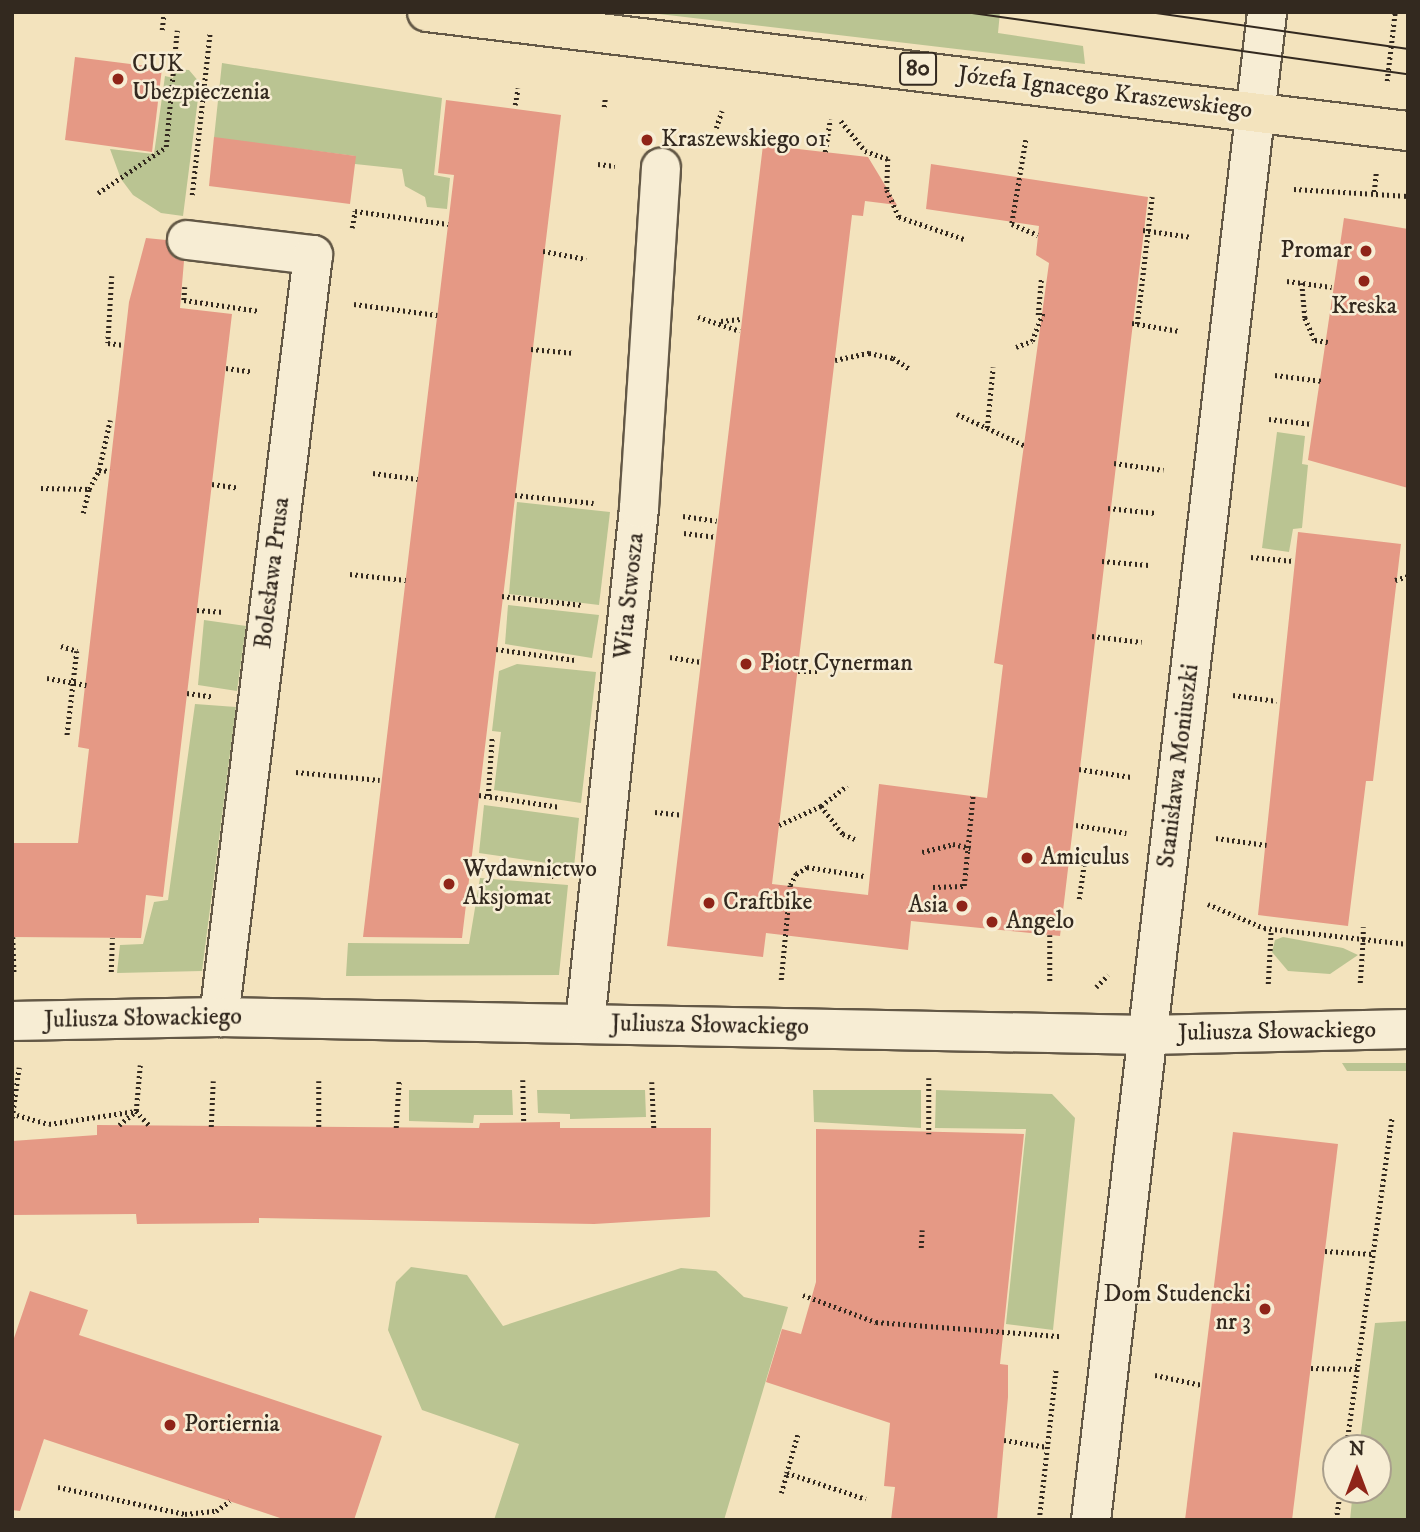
<!DOCTYPE html>
<html>
<head>
<meta charset="utf-8">
<style>
	body { margin:0 }
	#map { position:relative; width:1420px; height:1532px; overflow:hidden; background:#f3e3bd; font-family:"IM FELL DW Pica",serif }
	div>[style] { position:absolute }
	[style*='--x'] { left:calc(var(--x)*1px); top:calc(var(--y)*1px); width:calc(var(--w)*1px); rotate:calc(var(--a)*1deg) }
	.green>* { inset:0; background:#bac492 }
	.building>* { inset:0; background:#e59985 }
	.path>* { height:4.5px; margin-top:-2.25px; transform-origin:0; background:repeating-linear-gradient(90deg,#33291f 0 2px,transparent 0 5.5px) }
	.roads { filter:drop-shadow(2px 0 #635846) drop-shadow(-2px 0 #635846) drop-shadow(0 2px #635846) drop-shadow(0 -2px #635846) }
	.street>* { height:38px; margin:-19px; padding:0 19px; transform-origin:19px; border-radius:19px; background:#f7edd4 }
	.primary>* { height:38px; margin:-19px; padding:0 19px; transform-origin:19px; border-radius:19px; background:#f3e3bd }
	.tram>* { height:2px; margin:-1px; padding:0 1px; transform-origin:1px; border-radius:1px; background:#33291f }
	.dots>* { width:19px; height:19px; translate:-50% -50%; box-sizing:border-box; border:4px solid #f7edd4; border-radius:50% }
	span { translate:-50% -50%; white-space:nowrap; text-align:center; line-height:1.15; -webkit-text-stroke:5px #f7edd4; paint-order:stroke }
	.shield-label span { padding:2px 5px; background:#f7edd4; border:2px solid; border-radius:5px; -webkit-text-stroke-width:0 }
	.shield-label { font-size:23px; color:#33291f; font-weight:700 }
	.poi-label { font-size:24px; color:#33291f }
	.left { translate:0 -50%; text-align:left }
	.right { translate:-100% -50%; text-align:right }
	.street-label { font-size:24px; color:#33291f }
	.frame { position:absolute; inset:0; border:14px solid #33291f; pointer-events:none }
	.north { position:absolute; left:1322px; top:1434px; width:70px; height:70px; box-sizing:border-box; background:#f7edd4; border:2px solid #a99f8c; border-radius:50%; rotate:0deg; font-size:19px; font-weight:700; line-height:28px; text-align:center; color:#33291f }
	.north::after { content:''; display:block; margin:auto; width:24px; height:32px; background:#8f2418; clip-path:polygon(50% 0,100% 100%,50% 72%,0 100%) }
</style>
</head>
<body>
<div id="map">
	<div class="green">
		<div style="clip-path:polygon(642px 12px,1000px 12px,998px 33px,1083px 46px,1085px 64px)"></div>
		<div style="clip-path:polygon(222px 63px,442px 98px,434px 175px,450px 178px,447px 209px,427px 207px,425px 197px,405px 186px,402px 169px,355px 164px,355px 156px,214px 138px)"></div>
		<div style="clip-path:polygon(175px 69px,189px 70px,200px 83px,183px 216px,161px 213px,133px 195px,121px 179px,110px 149px,154px 154px,165px 76px,173px 78px)"></div>
		<div style="clip-path:polygon(1277px 432px,1305px 436px,1302px 464px,1308px 465px,1302px 528px,1293px 529px,1289px 552px,1262px 548px)"></div>
		<div style="clip-path:polygon(517px 502px,610px 512px,599px 605px,509px 594px)"></div>
		<div style="clip-path:polygon(508px 605px,599px 615px,592px 658px,505px 644px)"></div>
		<div style="clip-path:polygon(204px 620px,246px 626px,237px 691px,198px 685px)"></div>
		<div style="clip-path:polygon(517px 664px,596px 672px,581px 803px,494px 790px,501px 732px,492px 731px,499px 671px)"></div>
		<div style="clip-path:polygon(195px 704px,236px 707px,202px 971px,117px 973px,120px 945px,143px 944px,154px 902px,168px 900px)"></div>
		<div style="clip-path:polygon(484px 805px,579px 818px,574px 867px,479px 853px)"></div>
		<div style="clip-path:polygon(480px 878px,568px 885px,559px 975px,346px 976px,348px 943px,469px 944px)"></div>
		<div style="clip-path:polygon(1283px 937px,1343px 948px,1358px 955px,1330px 974px,1288px 971px,1272px 952px,1275px 940px)"></div>
		<div style="clip-path:polygon(1342px 1063px,1408px 1063px,1408px 1071px,1347px 1071px)"></div>
		<div style="clip-path:polygon(409px 1090px,512px 1090px,513px 1115px,474px 1115px,473px 1123px,409px 1121px)"></div>
		<div style="clip-path:polygon(537px 1090px,645px 1090px,646px 1117px,570px 1119px,570px 1114px,538px 1113px)"></div>
		<div style="clip-path:polygon(813px 1090px,921px 1090px,921px 1128px,814px 1122px)"></div>
		<div style="clip-path:polygon(936px 1090px,1052px 1094px,1075px 1118px,1053px 1330px,1006px 1324px,1026px 1129px,935px 1128px)"></div>
		<div style="clip-path:polygon(411px 1267px,467px 1275px,503px 1326px,681px 1268px,716px 1271px,744px 1297px,788px 1307px,724px 1520px,494px 1520px,519px 1444px,422px 1410px,388px 1330px,396px 1282px)"></div>
		<div style="clip-path:polygon(1408px 1321px,1408px 1520px,1350px 1520px,1353px 1490px,1378px 1490px,1378px 1448px,1359px 1448px,1375px 1323px)"></div>
	</div>
	<div class="building">
		<div style="clip-path:polygon(75px 57px,162px 68px,152px 152px,65px 140px)"></div>
		<div style="clip-path:polygon(446px 100px,561px 115px,462px 938px,363px 937px,454px 175px,438px 173px)"></div>
		<div style="clip-path:polygon(214px 137px,356px 156px,350px 204px,209px 186px)"></div>
		<div style="clip-path:polygon(763px 145px,868px 157px,897px 205px,865px 201px,863px 216px,852px 215px,772px 884px,868px 895px,879px 784px,987px 798px,1003px 665px,994px 663px,1049px 263px,1036px 255px,1039px 226px,926px 209px,931px 164px,1148px 197px,1060px 936px,911px 921px,908px 950px,766px 933px,763px 957px,667px 946px)"></div>
		<div style="clip-path:polygon(1344px 218px,1408px 229px,1408px 488px,1308px 460px)"></div>
		<div style="clip-path:polygon(146px 238px,166px 240px,173px 257px,184px 261px,180px 308px,232px 314px,163px 897px,146px 895px,141px 938px,12px 937px,12px 843px,78px 843px,89px 749px,78px 747px,129px 302px)"></div>
		<div style="clip-path:polygon(1298px 532px,1401px 544px,1373px 781px,1366px 781px,1348px 926px,1258px 915px)"></div>
		<div style="clip-path:polygon(560px 1122px,560px 1128px,711px 1128px,710px 1217px,594px 1224px,259px 1218px,259px 1223px,137px 1224px,136px 1214px,12px 1215px,12px 1141px,97px 1135px,97px 1125px,479px 1128px,480px 1123px)"></div>
		<div style="clip-path:polygon(816px 1129px,1024px 1134px,1000px 1364px,1008px 1365px,1008px 1397px,997px 1520px,891px 1520px,895px 1487px,884px 1486px,890px 1423px,766px 1382px,782px 1329px,801px 1334px,816px 1282px)"></div>
		<div style="clip-path:polygon(1233px 1132px,1338px 1144px,1292px 1520px,1185px 1520px)"></div>
		<div style="clip-path:polygon(30px 1291px,88px 1310px,79px 1335px,382px 1436px,354px 1520px,286px 1520px,44px 1439px,20px 1511px,12px 1510px,12px 1344px)"></div>
	</div>
	<div class="path">
		<div style="--x:162;--y:30;--w:18;--a:-84"></div>
		<div style="--x:1387;--y:81;--w:69;--a:-83.4"></div>
		<div style="--x:515;--y:105;--w:17;--a:-80"></div>
		<div style="--x:604;--y:107;--w:8;--a:-83"></div>
		<div style="--x:841;--y:121;--w:38;--a:51"></div>
		<div style="--x:865;--y:151;--w:24;--a:19"></div>
		<div style="--x:888;--y:159;--w:31;--a:92"></div>
		<div style="--x:887;--y:190;--w:30;--a:66"></div>
		<div style="--x:899;--y:217;--w:69;--a:18.7"></div>
		<div style="--x:716;--y:128;--w:18;--a:-71"></div>
		<div style="--x:1026;--y:140;--w:85;--a:99.5"></div>
		<div style="--x:1012;--y:224;--w:28;--a:23"></div>
		<div style="--x:825;--y:152;--w:33;--a:-81"></div>
		<div style="--x:598;--y:164;--w:17;--a:7"></div>
		<div style="--x:1294;--y:189;--w:114;--a:3.5"></div>
		<div style="--x:1374;--y:192;--w:19;--a:-84"></div>
		<div style="--x:98;--y:193;--w:82;--a:-34.1"></div>
		<div style="--x:166;--y:147;--w:117;--a:-84.6"></div>
		<div style="--x:192;--y:195;--w:163;--a:-83.7"></div>
		<div style="--x:352;--y:228;--w:17;--a:-80"></div>
		<div style="--x:355;--y:211;--w:94;--a:8"></div>
		<div style="--x:1143;--y:230;--w:49;--a:8.1"></div>
		<div style="--x:543;--y:251;--w:44;--a:10.5"></div>
		<div style="--x:112;--y:276;--w:67;--a:93.4"></div>
		<div style="--x:108;--y:343;--w:16;--a:7"></div>
		<div style="--x:1287;--y:281;--w:45;--a:7.6"></div>
		<div style="--x:1302;--y:283;--w:35;--a:85"></div>
		<div style="--x:1305;--y:318;--w:24;--a:66"></div>
		<div style="--x:1315;--y:340;--w:13;--a:9"></div>
		<div style="--x:185;--y:287;--w:13;--a:94"></div>
		<div style="--x:184;--y:300;--w:76;--a:8.3"></div>
		<div style="--x:354;--y:304;--w:84;--a:7.5"></div>
		<div style="--x:1038;--y:315;--w:36;--a:-85"></div>
		<div style="--x:698;--y:317;--w:44;--a:18.4"></div>
		<div style="--x:721;--y:321;--w:20;--a:-6"></div>
		<div style="--x:1132;--y:323;--w:48;--a:9.7"></div>
		<div style="--x:1137;--y:324;--w:128;--a:-83.3"></div>
		<div style="--x:1016;--y:347;--w:17;--a:-21"></div>
		<div style="--x:1032;--y:341;--w:30;--a:-69"></div>
		<div style="--x:531;--y:349;--w:44;--a:5.2"></div>
		<div style="--x:835;--y:360;--w:35;--a:-12"></div>
		<div style="--x:869;--y:353;--w:25;--a:12"></div>
		<div style="--x:893;--y:358;--w:20;--a:33"></div>
		<div style="--x:226;--y:368;--w:27;--a:8"></div>
		<div style="--x:1275;--y:375;--w:48;--a:7.1"></div>
		<div style="--x:957;--y:414;--w:76;--a:24.9"></div>
		<div style="--x:1269;--y:419;--w:43;--a:6.6"></div>
		<div style="--x:987;--y:428;--w:61;--a:-84.4"></div>
		<div style="--x:1114;--y:463;--w:50;--a:8"></div>
		<div style="--x:99;--y:470;--w:51;--a:-77.6"></div>
		<div style="--x:373;--y:473;--w:45;--a:7.6"></div>
		<div style="--x:212;--y:484;--w:27;--a:8"></div>
		<div style="--x:41;--y:488;--w:48;--a:1.2"></div>
		<div style="--x:89;--y:489;--w:21;--a:-62"></div>
		<div style="--x:99;--y:470;--w:11;--a:5"></div>
		<div style="--x:515;--y:495;--w:79;--a:5.8"></div>
		<div style="--x:1108;--y:508;--w:48;--a:5.9"></div>
		<div style="--x:83;--y:513;--w:25;--a:-76"></div>
		<div style="--x:683;--y:516;--w:34;--a:8"></div>
		<div style="--x:684;--y:533;--w:31;--a:7"></div>
		<div style="--x:1251;--y:557;--w:43;--a:5.3"></div>
		<div style="--x:1102;--y:561;--w:47;--a:4.9"></div>
		<div style="--x:350;--y:574;--w:56;--a:6.1"></div>
		<div style="--x:1395;--y:580;--w:14;--a:-17"></div>
		<div style="--x:502;--y:596;--w:81;--a:6.4"></div>
		<div style="--x:197;--y:610;--w:27;--a:4"></div>
		<div style="--x:1092;--y:636;--w:50;--a:6.8"></div>
		<div style="--x:61;--y:646;--w:17;--a:17"></div>
		<div style="--x:77;--y:651;--w:87;--a:96.6"></div>
		<div style="--x:496;--y:649;--w:80;--a:7.9"></div>
		<div style="--x:670;--y:657;--w:30;--a:9"></div>
		<div style="--x:798;--y:672;--w:22;--a:0"></div>
		<div style="--x:47;--y:678;--w:40;--a:10"></div>
		<div style="--x:187;--y:693;--w:27;--a:8"></div>
		<div style="--x:1233;--y:695;--w:44;--a:7.8"></div>
		<div style="--x:1079;--y:769;--w:53;--a:8.7"></div>
		<div style="--x:296;--y:772;--w:84;--a:5.4"></div>
		<div style="--x:479;--y:795;--w:82;--a:8.4"></div>
		<div style="--x:488;--y:796;--w:59;--a:-86.1"></div>
		<div style="--x:821;--y:806;--w:33;--a:-38"></div>
		<div style="--x:655;--y:812;--w:27;--a:6"></div>
		<div style="--x:779;--y:825;--w:46;--a:-24.3"></div>
		<div style="--x:821;--y:806;--w:36;--a:52"></div>
		<div style="--x:843;--y:834;--w:13;--a:23"></div>
		<div style="--x:1076;--y:825;--w:51;--a:9.1"></div>
		<div style="--x:1216;--y:838;--w:51;--a:7.8"></div>
		<div style="--x:922;--y:852;--w:32;--a:-14"></div>
		<div style="--x:953;--y:844;--w:18;--a:13"></div>
		<div style="--x:1072;--y:856;--w:49;--a:8.3"></div>
		<div style="--x:470;--y:866;--w:84;--a:6.9"></div>
		<div style="--x:933;--y:887;--w:31;--a:-2"></div>
		<div style="--x:964;--y:886;--w:91;--a:-84.4"></div>
		<div style="--x:1079;--y:899;--w:41;--a:-81.7"></div>
		<div style="--x:1208;--y:904;--w:61;--a:23.2"></div>
		<div style="--x:1264;--y:928;--w:100;--a:6.3"></div>
		<div style="--x:1363;--y:939;--w:12;--a:-90"></div>
		<div style="--x:1050;--y:935;--w:46;--a:90"></div>
		<div style="--x:13;--y:937;--w:37;--a:88"></div>
		<div style="--x:111;--y:972;--w:34;--a:-88"></div>
		<div style="--x:781;--y:980;--w:95;--a:-84.6"></div>
		<div style="--x:790;--y:885;--w:13;--a:-61"></div>
		<div style="--x:796;--y:874;--w:13;--a:-32"></div>
		<div style="--x:807;--y:867;--w:58;--a:9"></div>
		<div style="--x:1360;--y:983;--w:44;--a:-86.1"></div>
		<div style="--x:1363;--y:939;--w:45;--a:6.3"></div>
		<div style="--x:1268;--y:984;--w:55;--a:-86.9"></div>
		<div style="--x:1096;--y:987;--w:17;--a:-45"></div>
		<div style="--x:929;--y:1078;--w:56;--a:90"></div>
		<div style="--x:523;--y:1080;--w:43;--a:88.7"></div>
		<div style="--x:319;--y:1081;--w:47;--a:90"></div>
		<div style="--x:652;--y:1082;--w:46;--a:87.5"></div>
		<div style="--x:17;--y:1115;--w:33;--a:16"></div>
		<div style="--x:49;--y:1124;--w:88;--a:-8.5"></div>
		<div style="--x:136;--y:1111;--w:19;--a:47"></div>
		<div style="--x:12;--y:1118;--w:51;--a:-82.2"></div>
		<div style="--x:119;--y:1125;--w:22;--a:-39"></div>
		<div style="--x:136;--y:1111;--w:46;--a:-85"></div>
		<div style="--x:211;--y:1127;--w:46;--a:-87.5"></div>
		<div style="--x:396;--y:1128;--w:48;--a:-86.4"></div>
		<div style="--x:921;--y:1248;--w:18;--a:-87"></div>
		<div style="--x:1325;--y:1251;--w:48;--a:3.6"></div>
		<div style="--x:803;--y:1295;--w:78;--a:20.3"></div>
		<div style="--x:876;--y:1322;--w:185;--a:4.4"></div>
		<div style="--x:1311;--y:1368;--w:46;--a:1.2"></div>
		<div style="--x:1155;--y:1375;--w:48;--a:12"></div>
		<div style="--x:798;--y:1435;--w:40;--a:106"></div>
		<div style="--x:787;--y:1473;--w:83;--a:18.2"></div>
		<div style="--x:1004;--y:1440;--w:44;--a:9.2"></div>
		<div style="--x:1346;--y:1448;--w:334;--a:-82.1"></div>
		<div style="--x:58;--y:1487;--w:130;--a:12"></div>
		<div style="--x:185;--y:1514;--w:31;--a:-6"></div>
		<div style="--x:216;--y:1511;--w:17;--a:-36"></div>
		<div style="--x:781;--y:1493;--w:21;--a:-73"></div>
		<div style="--x:1039;--y:1520;--w:152;--a:-83.6"></div>
		<div style="--x:1336;--y:1520;--w:30;--a:-82"></div>
	</div>
	<div class="roads">
		<div class="street">
			<div style="--x:187;--y:240;--w:127;--a:6.8"></div>
			<div style="--x:313;--y:255;--w:768;--a:97.03"></div>
			<div style="--x:12;--y:1021;--w:207;--a:-1.1"></div>
			<div style="--x:219;--y:1017;--w:928;--a:1.11"></div>
			<div style="--x:1147;--y:1035;--w:261;--a:-1.3"></div>
			<div style="--x:585;--y:1023;--w:518;--a:-84.01"></div>
			<div style="--x:639;--y:508;--w:341;--a:-86.3"></div>
			<div style="--x:1091;--y:1520;--w:1518;--a:-83.34"></div>
		</div>
		<div class="primary">
			<div style="--x:427;--y:12;--w:988;--a:6.92"></div>
		</div>
	</div>
	<div class="tram">
		<div style="--x:965;--y:12;--w:447;--a:8"></div>
		<div style="--x:1149;--y:12;--w:262;--a:8.1"></div>
	</div>
	<div class="dots">
		<div style="left:118px;top:79px;background:#8f2418"></div>
		<div style="left:647px;top:140px;background:#8f2418"></div>
		<div style="left:1366px;top:251px;background:#8f2418"></div>
		<div style="left:1364px;top:281px;background:#8f2418"></div>
		<div style="left:746px;top:664px;background:#8f2418"></div>
		<div style="left:1027px;top:858px;background:#8f2418"></div>
		<div style="left:449px;top:884px;background:#8f2418"></div>
		<div style="left:709px;top:903px;background:#8f2418"></div>
		<div style="left:962px;top:906px;background:#8f2418"></div>
		<div style="left:992px;top:922px;background:#8f2418"></div>
		<div style="left:1265px;top:1309px;background:#8f2418"></div>
		<div style="left:170px;top:1425px;background:#8f2418"></div>
	</div>
	<div class="shield-label">
		<span style="left:918px;top:69px">80</span>
	</div>
	<div class="poi-label">
		<span class="left" style="left:132px;top:79px">CUK<br>Ubezpieczenia</span>
		<span class="left" style="left:661px;top:140px">Kraszewskiego 01</span>
		<span class="right" style="left:1352px;top:251px">Promar</span>
		<span style="left:1364px;top:307px">Kreska</span>
		<span class="left" style="left:760px;top:664px">Piotr Cynerman</span>
		<span class="left" style="left:1041px;top:858px">Amiculus</span>
		<span class="left" style="left:463px;top:884px">Wydawnictwo<br>Aksjomat</span>
		<span class="left" style="left:723px;top:903px">Craftbike</span>
		<span class="right" style="left:948px;top:906px">Asia</span>
		<span class="left" style="left:1006px;top:922px">Angelo</span>
		<span class="right" style="left:1251px;top:1309px">Dom Studencki<br>nr 3</span>
		<span class="left" style="left:184px;top:1425px">Portiernia</span>
	</div>
	<div class="street-label">
		<span style="left:1105px;top:93px;rotate:7deg">Józefa Ignacego Kraszewskiego</span>
		<span style="left:273px;top:573px;rotate:-83deg">Bolesława Prusa</span>
		<span style="left:630px;top:596px;rotate:-84deg">Wita Stwosza</span>
		<span style="left:1179px;top:766px;rotate:-83deg">Stanisława Moniuszki</span>
		<span style="left:143px;top:1019px;rotate:-1deg">Juliusza Słowackiego</span>
		<span style="left:710px;top:1026px;rotate:1deg">Juliusza Słowackiego</span>
		<span style="left:1277px;top:1032px;rotate:-1deg">Juliusza Słowackiego</span>
	</div>
	<div class="frame"></div>
	<div class="north">N</div>
</div>
</body>
</html>
